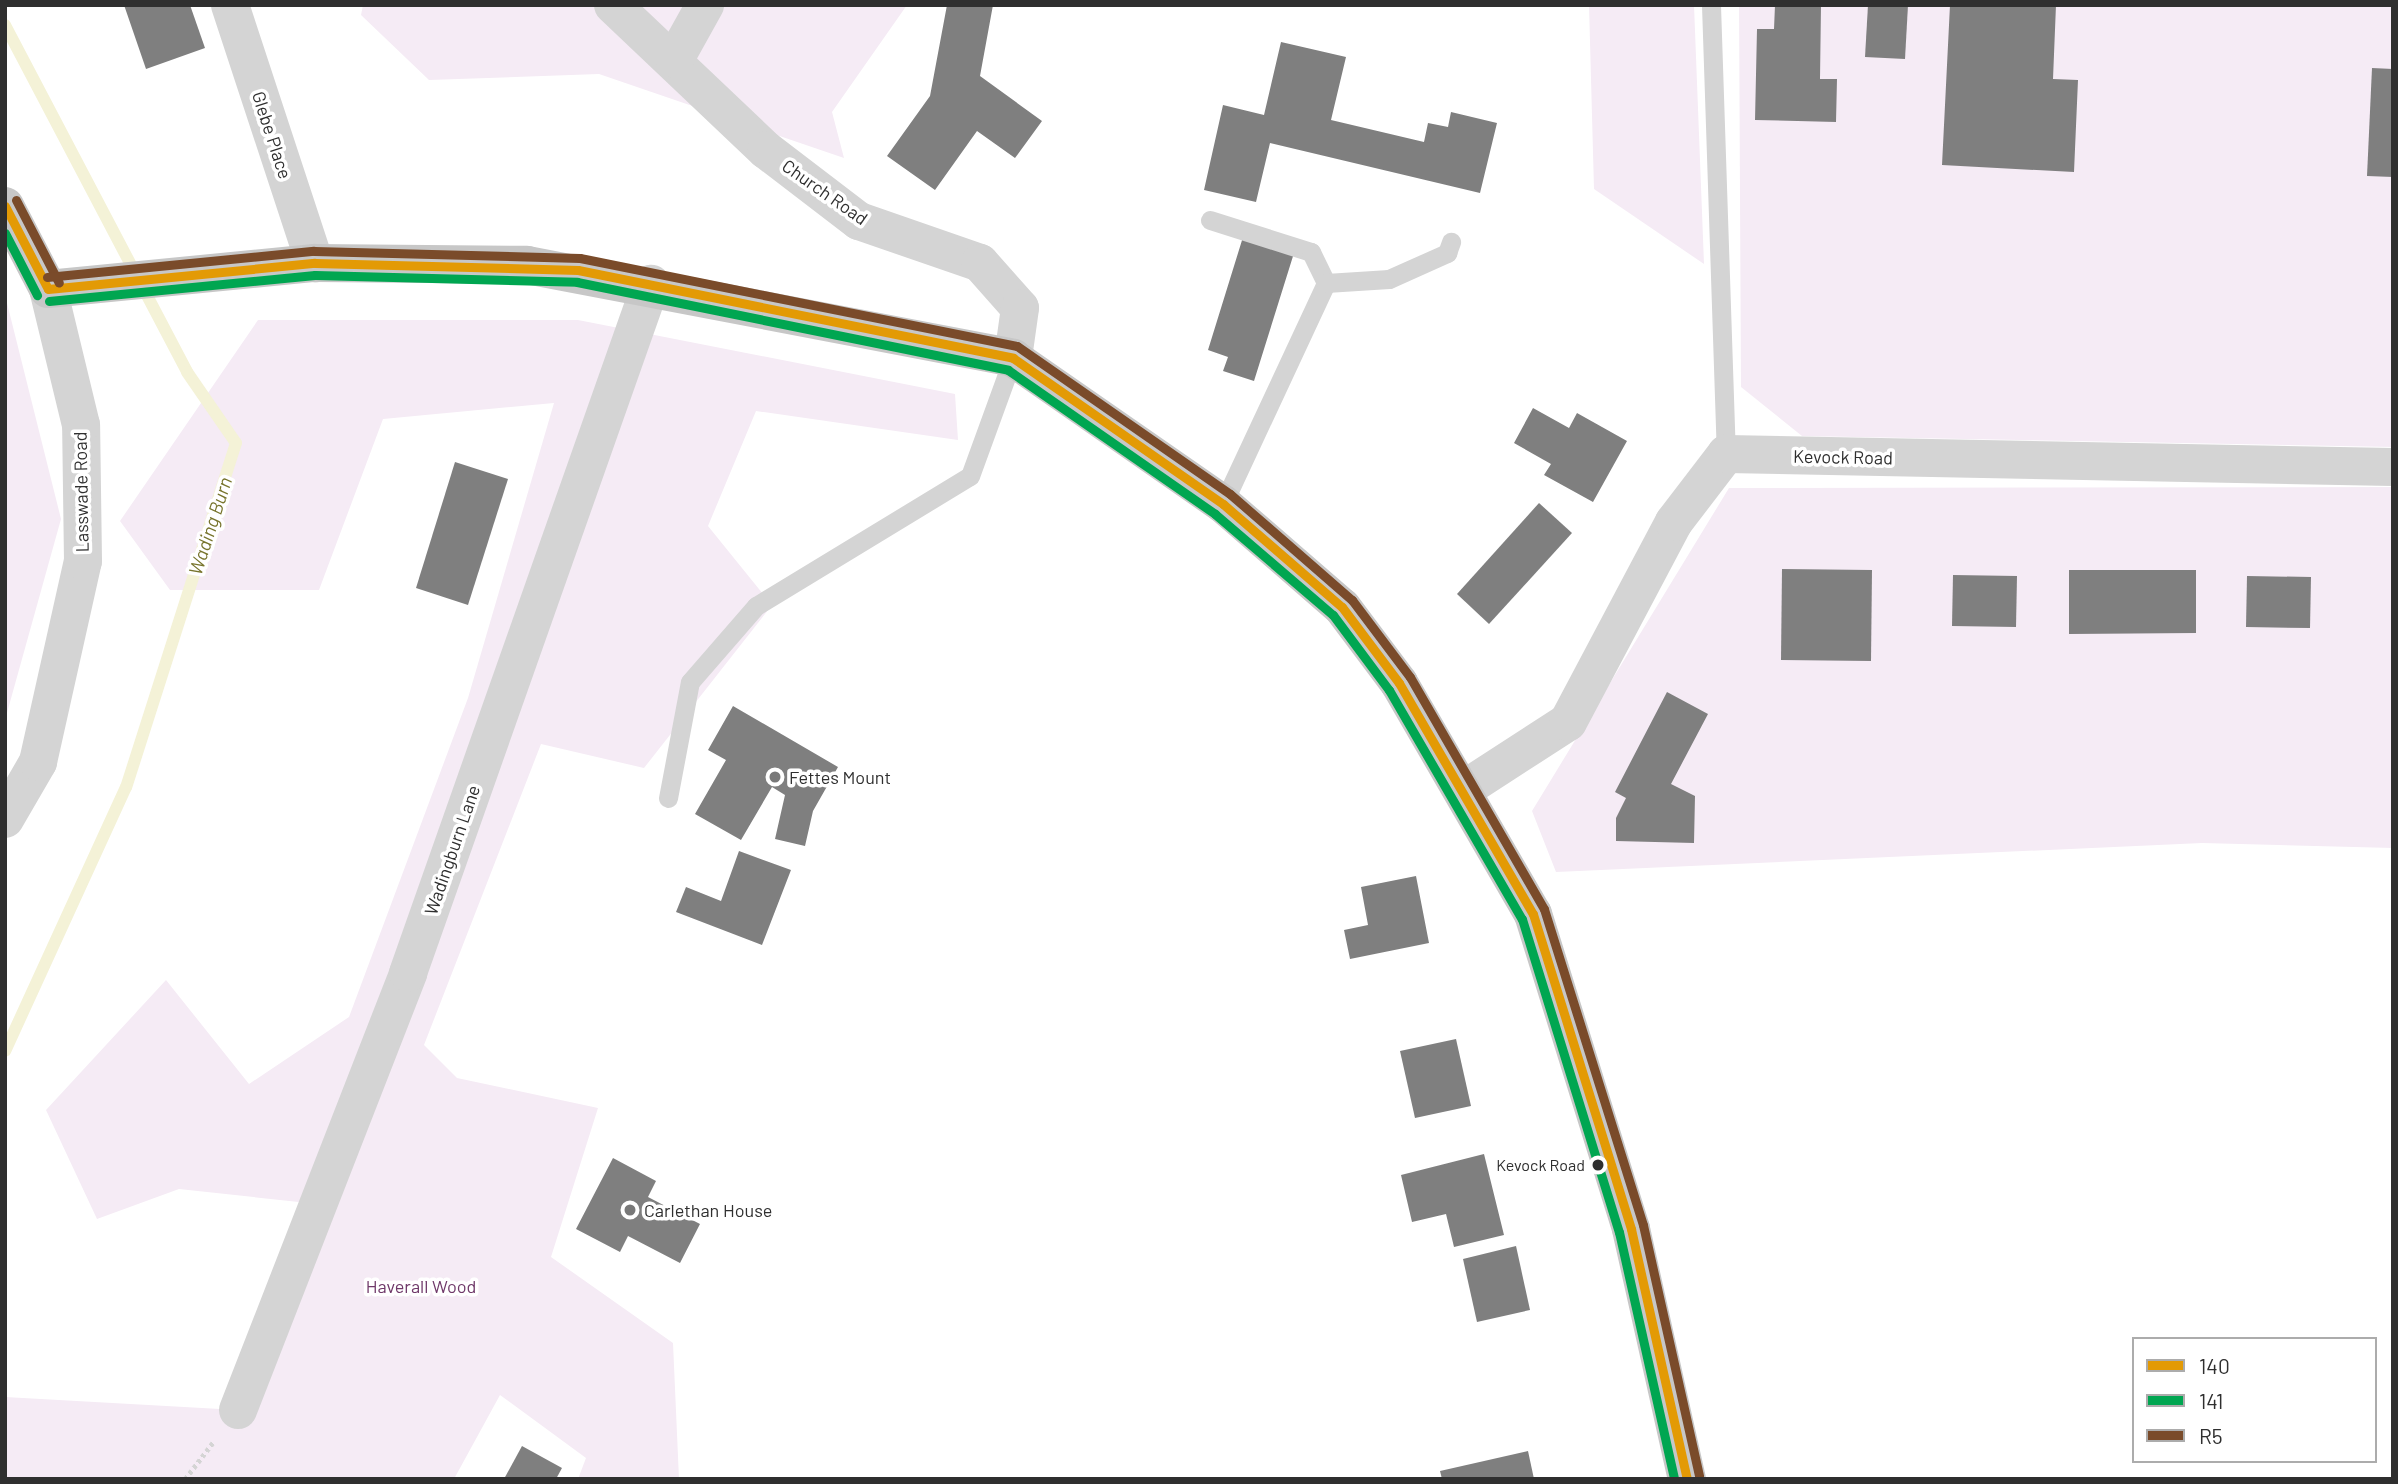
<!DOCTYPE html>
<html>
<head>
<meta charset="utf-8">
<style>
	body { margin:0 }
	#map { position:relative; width:2398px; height:1484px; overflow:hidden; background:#fff; font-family:Barlow,sans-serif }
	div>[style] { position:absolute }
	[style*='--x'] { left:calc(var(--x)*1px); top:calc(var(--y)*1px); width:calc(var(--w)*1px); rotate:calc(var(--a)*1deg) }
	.green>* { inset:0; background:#f5ebf5 }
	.stream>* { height:12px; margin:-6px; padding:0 6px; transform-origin:6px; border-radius:6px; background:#f4f2d7 }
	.building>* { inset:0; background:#7f7f7f }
	.path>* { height:4.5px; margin-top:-2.25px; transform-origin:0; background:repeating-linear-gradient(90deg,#d4d4d4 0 3.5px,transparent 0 7px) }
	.service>* { height:19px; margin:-9.5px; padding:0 9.5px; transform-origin:9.5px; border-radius:9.5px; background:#d4d4d4 }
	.minor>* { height:38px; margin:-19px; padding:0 19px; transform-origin:19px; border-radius:19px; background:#d4d4d4 }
	.tertiary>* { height:38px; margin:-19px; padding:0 19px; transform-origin:19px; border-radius:19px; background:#d4d4d4 }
	.primary>* { height:38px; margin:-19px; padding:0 19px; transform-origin:19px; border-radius:19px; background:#c7c7c7 }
	.bus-1>* { height:9px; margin:-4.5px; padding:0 4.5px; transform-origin:4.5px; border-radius:4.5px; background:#e39a05 }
	.bus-2>* { height:9px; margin:-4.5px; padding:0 4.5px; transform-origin:4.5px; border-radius:4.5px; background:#00a651 }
	.bus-3>* { height:9px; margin:-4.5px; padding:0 4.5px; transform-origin:4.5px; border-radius:4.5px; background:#7a4b2a }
	.dots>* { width:19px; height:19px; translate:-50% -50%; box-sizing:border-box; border:4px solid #fff; border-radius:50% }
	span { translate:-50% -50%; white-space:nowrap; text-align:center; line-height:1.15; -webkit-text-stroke:7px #fff; paint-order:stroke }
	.bus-label { font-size:16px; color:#2f2f2f }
	.right { translate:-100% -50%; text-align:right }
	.street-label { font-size:18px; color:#2f2f2f }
	.poi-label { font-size:18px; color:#2f2f2f }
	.left { translate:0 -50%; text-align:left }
	.park-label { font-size:18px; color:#6f3869 }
	.water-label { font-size:19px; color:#77742c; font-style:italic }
	.frame { position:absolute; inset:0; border:7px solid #2f2f2f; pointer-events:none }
	.legend { position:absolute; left:2132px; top:1337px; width:245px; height:126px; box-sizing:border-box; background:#fff; border:2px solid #acacac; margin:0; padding:9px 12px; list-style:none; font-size:21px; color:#2f2f2f }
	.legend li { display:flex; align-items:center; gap:14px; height:35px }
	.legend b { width:35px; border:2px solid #acacac }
</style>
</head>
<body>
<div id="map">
	<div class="green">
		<div style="clip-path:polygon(363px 5px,907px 5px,832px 112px,844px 158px,599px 74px,429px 80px,361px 15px)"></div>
		<div style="clip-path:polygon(1589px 5px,1694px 5px,1704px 264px,1594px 189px)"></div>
		<div style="clip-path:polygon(1739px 5px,2393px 5px,2393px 447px,1802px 436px,1741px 387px)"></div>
		<div style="clip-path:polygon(5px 295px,61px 519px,5px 720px)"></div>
		<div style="clip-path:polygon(258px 320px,578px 320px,955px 394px,958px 440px,756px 411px,708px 526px,772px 605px,644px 768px,541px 744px,424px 1045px,457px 1078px,598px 1108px,551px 1257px,673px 1343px,679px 1479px,578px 1479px,586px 1458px,500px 1395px,454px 1479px,5px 1479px,5px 1397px,238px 1410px,308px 1203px,179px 1189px,97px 1219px,46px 1110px,166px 980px,249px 1084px,349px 1017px,468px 698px,554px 403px,383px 419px,319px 590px,170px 590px,120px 521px)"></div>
		<div style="clip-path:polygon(2393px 487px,2393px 848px,2202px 843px,1556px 872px,1532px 811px,1729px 488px)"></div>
	</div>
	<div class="stream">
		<div style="--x:5;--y:25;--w:392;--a:62.3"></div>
		<div style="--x:187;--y:372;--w:86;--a:55.4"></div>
		<div style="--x:236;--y:443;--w:361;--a:107.7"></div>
		<div style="--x:126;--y:787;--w:290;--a:114.6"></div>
	</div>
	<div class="building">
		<div style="clip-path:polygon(124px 5px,190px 5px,205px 48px,146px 69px)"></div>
		<div style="clip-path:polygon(947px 5px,993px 5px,980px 76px,1042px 121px,1015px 158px,977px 131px,935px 190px,887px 156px,930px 96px)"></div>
		<div style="clip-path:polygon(1775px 5px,1821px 5px,1820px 79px,1837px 79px,1836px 122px,1755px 120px,1757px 29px,1774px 29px)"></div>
		<div style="clip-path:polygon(1868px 5px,1908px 5px,1905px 59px,1865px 57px)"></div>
		<div style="clip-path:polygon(1950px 5px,2056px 5px,2053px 79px,2078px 80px,2074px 172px,1942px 165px)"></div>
		<div style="clip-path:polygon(1281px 42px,1346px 57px,1331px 120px,1424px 142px,1428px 123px,1448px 127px,1451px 112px,1497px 123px,1480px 193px,1270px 143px,1256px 202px,1204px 190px,1223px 105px,1264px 115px)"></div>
		<div style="clip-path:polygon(2372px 68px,2393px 69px,2393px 177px,2367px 176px)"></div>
		<div style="clip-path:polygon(1243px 237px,1294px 253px,1254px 381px,1223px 371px,1228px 357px,1208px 350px)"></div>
		<div style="clip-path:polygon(1533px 408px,1569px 428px,1577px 413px,1627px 441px,1593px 502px,1544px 475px,1551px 464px,1514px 443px)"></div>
		<div style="clip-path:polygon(455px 462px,508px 479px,468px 605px,416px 588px)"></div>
		<div style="clip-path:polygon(1539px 503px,1572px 533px,1489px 624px,1457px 594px)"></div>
		<div style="clip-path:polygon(1782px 569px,1872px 570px,1871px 661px,1781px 660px)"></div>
		<div style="clip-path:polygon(2069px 570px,2196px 570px,2196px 633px,2069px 634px)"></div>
		<div style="clip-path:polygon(1953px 575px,2017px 576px,2016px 627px,1952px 626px)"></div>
		<div style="clip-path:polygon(2247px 576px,2311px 577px,2310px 628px,2246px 627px)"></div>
		<div style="clip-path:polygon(1667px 692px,1708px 714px,1671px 784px,1695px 796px,1694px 843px,1616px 841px,1616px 818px,1626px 798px,1615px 792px)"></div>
		<div style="clip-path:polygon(733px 706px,838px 767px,813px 811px,805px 846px,775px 839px,785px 795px,772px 787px,741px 840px,695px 814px,726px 760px,708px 750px)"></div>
		<div style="clip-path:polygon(739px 851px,791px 870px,762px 945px,676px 912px,686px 887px,721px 901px)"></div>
		<div style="clip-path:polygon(1416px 876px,1429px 943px,1350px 959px,1344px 930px,1368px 925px,1361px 887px)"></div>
		<div style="clip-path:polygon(1456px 1039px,1471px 1106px,1415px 1118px,1400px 1051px)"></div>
		<div style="clip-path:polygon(1484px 1154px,1504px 1235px,1454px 1247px,1446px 1214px,1412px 1222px,1401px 1175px)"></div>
		<div style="clip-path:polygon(613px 1158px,656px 1181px,648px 1197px,700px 1224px,680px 1263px,628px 1236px,620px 1252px,576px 1229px)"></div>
		<div style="clip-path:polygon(1516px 1246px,1530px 1310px,1477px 1322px,1463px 1259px)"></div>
		<div style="clip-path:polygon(522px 1446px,562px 1468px,556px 1479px,504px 1479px)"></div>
		<div style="clip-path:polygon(1528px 1451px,1534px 1479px,1442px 1479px,1440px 1471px)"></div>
	</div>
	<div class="path">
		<div style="--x:185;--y:1479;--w:48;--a:-52.7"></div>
	</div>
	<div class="service">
		<div style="--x:1711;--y:5;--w:449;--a:88.1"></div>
		<div style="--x:1210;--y:220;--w:106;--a:17.6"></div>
		<div style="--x:1311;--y:252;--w:34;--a:64"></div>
		<div style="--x:1326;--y:283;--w:244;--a:115"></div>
		<div style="--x:1326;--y:283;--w:63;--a:-3.6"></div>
		<div style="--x:1389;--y:279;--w:64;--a:-24.1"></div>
		<div style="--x:1447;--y:253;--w:12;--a:-70"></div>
		<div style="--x:668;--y:798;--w:118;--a:-79.3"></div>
		<div style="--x:690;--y:682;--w:101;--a:-49"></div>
		<div style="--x:756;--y:606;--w:250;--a:-31.3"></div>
		<div style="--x:970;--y:476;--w:126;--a:-70"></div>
	</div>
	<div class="minor">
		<div style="--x:230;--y:5;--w:272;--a:71.8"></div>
		<div style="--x:613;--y:5;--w:211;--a:43.5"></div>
		<div style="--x:766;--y:150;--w:117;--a:37.4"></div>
		<div style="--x:859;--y:221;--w:128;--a:19.1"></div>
		<div style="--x:980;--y:263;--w:60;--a:48.4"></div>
		<div style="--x:1020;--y:308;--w:50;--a:98"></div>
		<div style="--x:675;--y:59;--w:62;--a:-60.9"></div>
		<div style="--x:1466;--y:788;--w:121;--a:-32.9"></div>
		<div style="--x:1568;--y:722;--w:226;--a:-62.1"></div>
		<div style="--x:1674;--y:522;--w:86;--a:-52.6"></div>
		<div style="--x:1726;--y:454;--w:667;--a:1.12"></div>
		<div style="--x:238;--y:1410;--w:469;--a:-68.7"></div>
		<div style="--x:408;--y:973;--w:731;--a:-70.57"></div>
	</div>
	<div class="tertiary">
		<div style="--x:5;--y:819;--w:66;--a:-59.9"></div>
		<div style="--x:38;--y:762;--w:206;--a:-77.4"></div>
		<div style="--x:83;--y:561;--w:136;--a:-90.8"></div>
		<div style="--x:81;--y:425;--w:140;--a:-103.6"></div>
	</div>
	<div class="primary">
		<div style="--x:5;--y:206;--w:93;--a:62.6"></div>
		<div style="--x:48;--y:289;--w:268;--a:-5.6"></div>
		<div style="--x:315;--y:263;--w:212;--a:0.5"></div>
		<div style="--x:527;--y:265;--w:495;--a:10.8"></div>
		<div style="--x:1013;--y:358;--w:256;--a:34.8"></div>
		<div style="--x:1223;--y:504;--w:157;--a:40.9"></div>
		<div style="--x:1342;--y:607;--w:95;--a:53.1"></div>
		<div style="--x:1399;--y:683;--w:267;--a:59.9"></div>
		<div style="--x:1533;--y:914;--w:330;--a:72.7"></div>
		<div style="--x:1631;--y:1229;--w:256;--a:77.4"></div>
	</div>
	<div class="bus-1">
		<div style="--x:5;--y:206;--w:93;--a:62.6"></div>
		<div style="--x:48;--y:289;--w:268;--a:-5.6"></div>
		<div style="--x:315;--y:263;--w:263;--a:1.5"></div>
		<div style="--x:578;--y:270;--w:444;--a:11.4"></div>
		<div style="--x:1013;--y:358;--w:256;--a:34.8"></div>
		<div style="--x:1223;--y:504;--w:157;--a:40.9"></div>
		<div style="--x:1342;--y:607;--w:95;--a:53.1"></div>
		<div style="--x:1399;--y:683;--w:267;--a:59.9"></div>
		<div style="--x:1533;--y:914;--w:330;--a:72.7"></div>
		<div style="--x:1631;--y:1229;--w:256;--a:77.4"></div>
	</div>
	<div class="bus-2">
		<div style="--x:5;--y:233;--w:70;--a:62.7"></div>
		<div style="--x:49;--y:301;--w:267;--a:-5.6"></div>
		<div style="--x:315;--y:275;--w:262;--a:1.5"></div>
		<div style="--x:577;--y:282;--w:440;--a:11.5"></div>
		<div style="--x:1008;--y:370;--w:252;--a:34.8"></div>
		<div style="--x:1215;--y:514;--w:155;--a:40.6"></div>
		<div style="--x:1333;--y:615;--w:94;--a:53.3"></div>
		<div style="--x:1389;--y:690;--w:265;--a:59.9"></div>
		<div style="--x:1522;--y:919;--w:328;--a:72.8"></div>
		<div style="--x:1619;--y:1232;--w:253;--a:77.4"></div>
	</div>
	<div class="bus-3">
		<div style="--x:16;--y:200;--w:93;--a:62.6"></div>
		<div style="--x:47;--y:277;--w:268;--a:-5.6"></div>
		<div style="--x:314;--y:251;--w:266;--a:1.5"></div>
		<div style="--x:580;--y:258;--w:446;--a:11.4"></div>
		<div style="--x:1017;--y:346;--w:259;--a:34.8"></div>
		<div style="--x:1230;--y:494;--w:162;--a:41"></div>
		<div style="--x:1352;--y:600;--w:96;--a:53"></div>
		<div style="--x:1410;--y:677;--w:268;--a:60"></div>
		<div style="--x:1544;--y:909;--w:331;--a:72.6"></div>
		<div style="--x:1643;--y:1225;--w:257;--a:77.4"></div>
	</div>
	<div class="dots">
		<div style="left:775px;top:777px;background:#787878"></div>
		<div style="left:1598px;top:1165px;background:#2f2f2f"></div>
		<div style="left:630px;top:1210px;background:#787878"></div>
	</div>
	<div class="bus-label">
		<span class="right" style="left:1585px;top:1165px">Kevock Road</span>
	</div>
	<div class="street-label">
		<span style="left:272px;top:135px;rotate:72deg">Glebe Place</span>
		<span style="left:825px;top:192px;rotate:35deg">Church Road</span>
		<span style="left:1843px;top:457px;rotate:1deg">Kevock Road</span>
		<span style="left:81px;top:492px;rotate:-91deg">Lasswade Road</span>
		<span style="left:452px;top:850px;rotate:-71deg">Wadingburn Lane</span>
	</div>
	<div class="poi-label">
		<span class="left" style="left:789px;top:777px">Fettes Mount</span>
		<span class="left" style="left:644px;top:1210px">Carlethan House</span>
	</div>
	<div class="park-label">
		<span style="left:421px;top:1286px">Haverall Wood</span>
	</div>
	<div class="water-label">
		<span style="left:210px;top:526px;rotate:-72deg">Wading Burn</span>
	</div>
	<div class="frame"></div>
	<ul class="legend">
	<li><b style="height:9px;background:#e39a05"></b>140</li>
	<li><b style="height:9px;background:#00a651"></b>141</li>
	<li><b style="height:9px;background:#7a4b2a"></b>R5</li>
	</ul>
</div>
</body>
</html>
